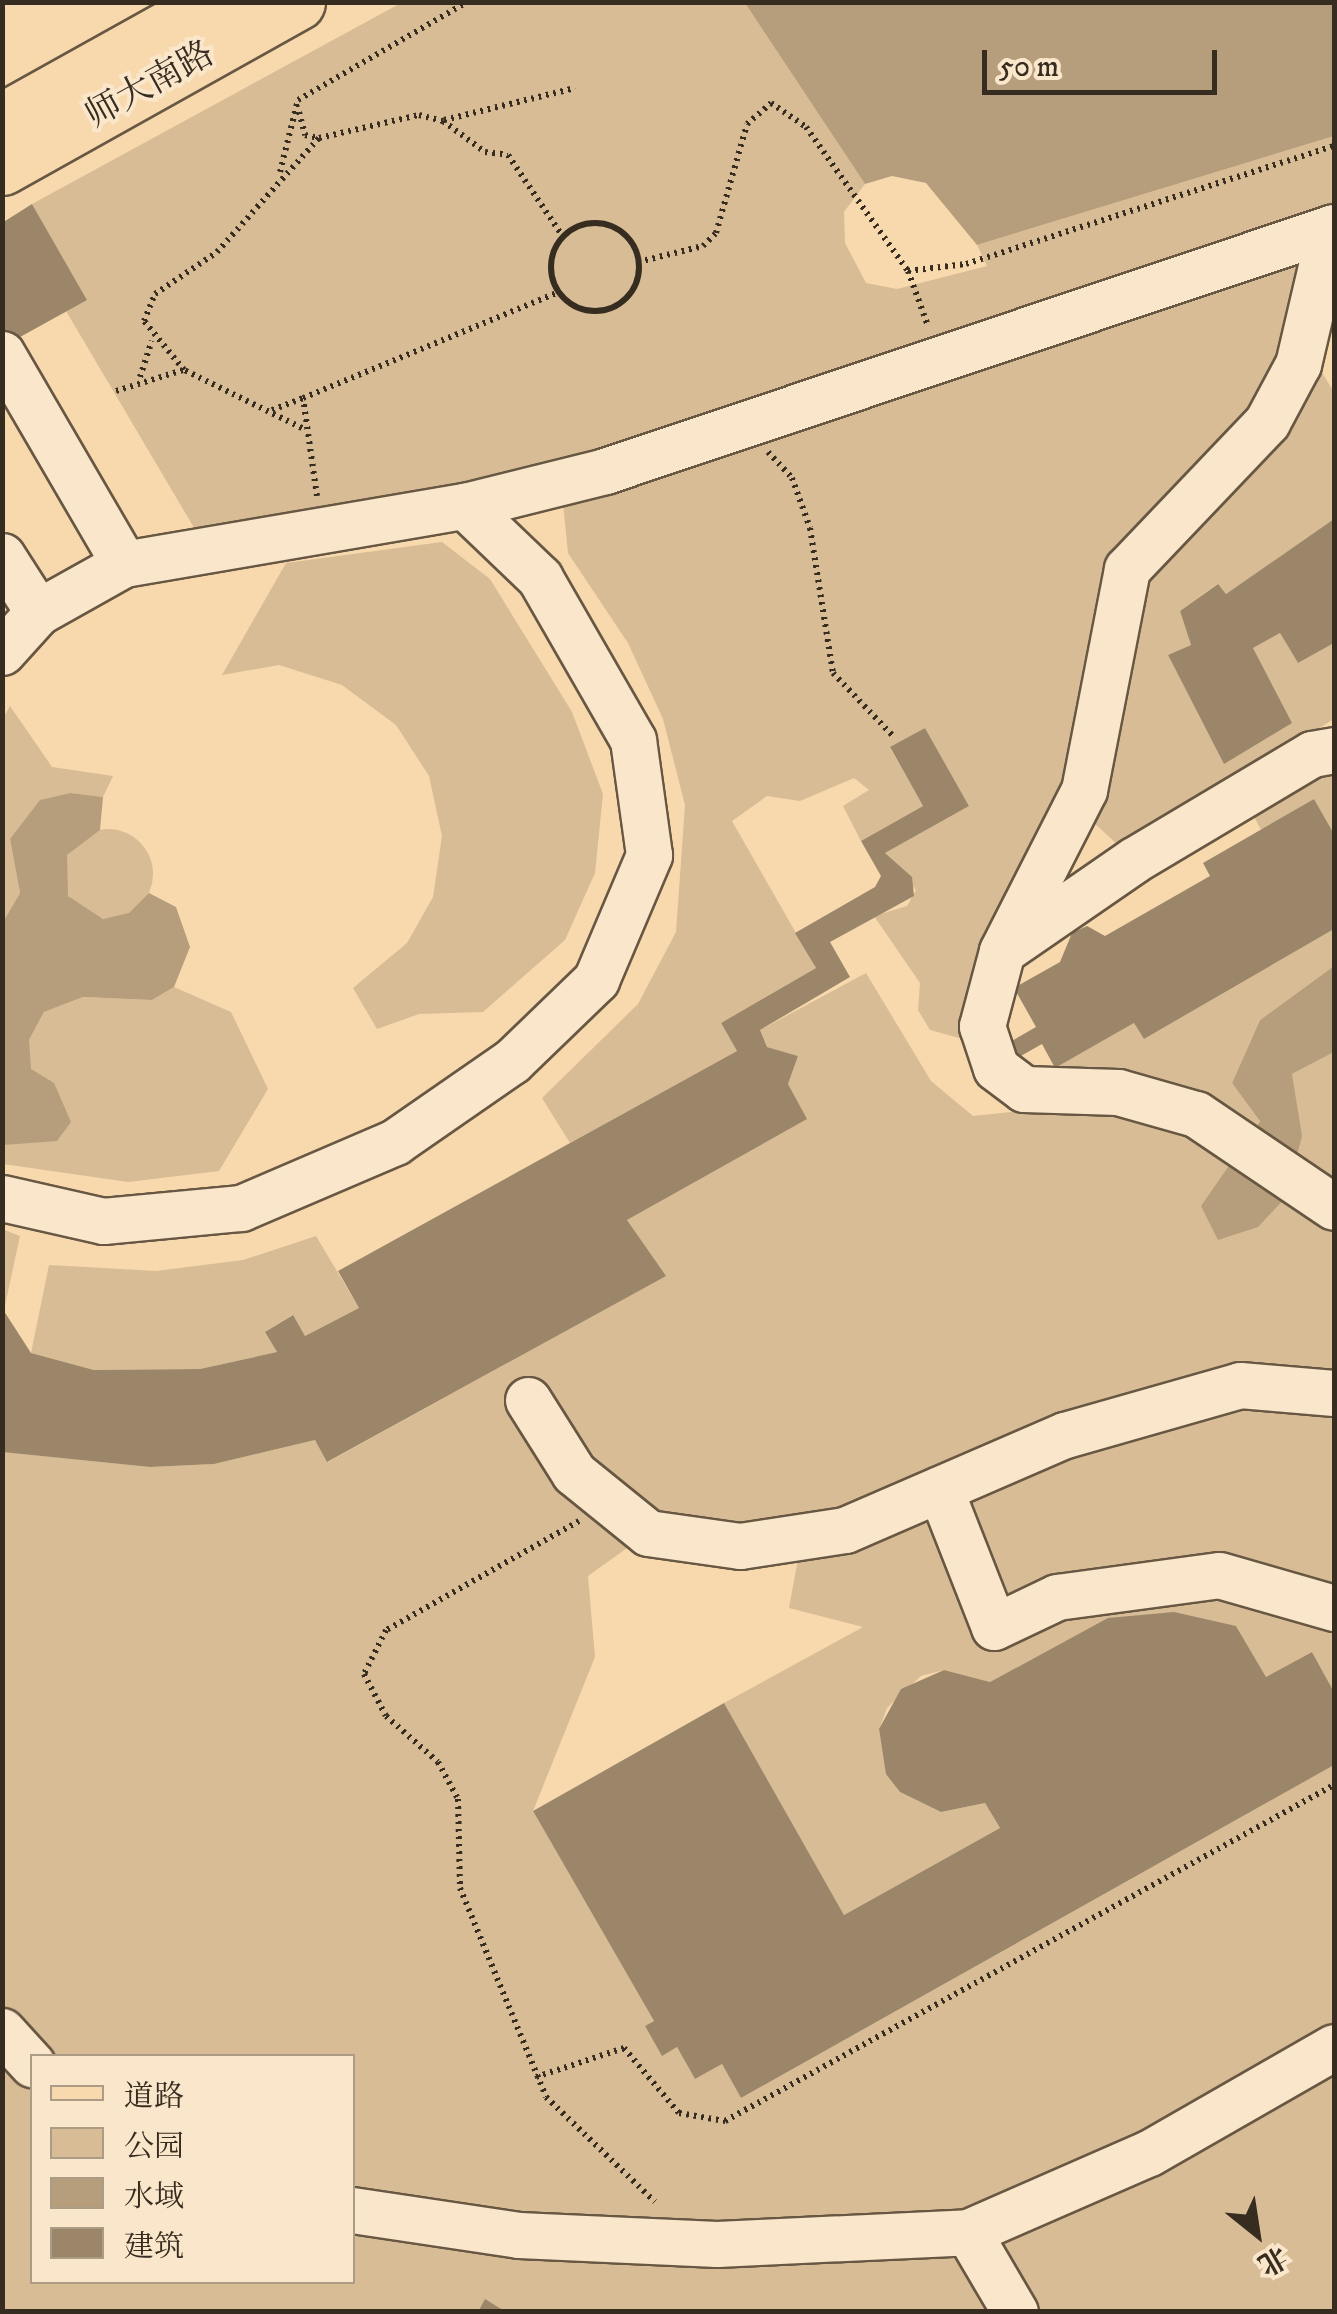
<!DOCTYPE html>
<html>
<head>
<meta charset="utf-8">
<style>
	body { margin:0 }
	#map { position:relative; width:1337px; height:2314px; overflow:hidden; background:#f8d9ad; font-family:"IM FELL DW Pica","Noto Serif SC",serif }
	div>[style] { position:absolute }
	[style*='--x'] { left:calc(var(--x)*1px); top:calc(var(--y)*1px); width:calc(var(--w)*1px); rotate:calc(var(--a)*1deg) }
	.green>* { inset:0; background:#d7bc95 }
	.round { border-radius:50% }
	.water>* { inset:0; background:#b69e7d }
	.building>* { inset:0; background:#9b8669 }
	.path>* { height:6px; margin-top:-3px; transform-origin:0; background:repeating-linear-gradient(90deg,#372c20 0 2.5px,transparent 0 7.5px) }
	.path>.ring { margin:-3px; padding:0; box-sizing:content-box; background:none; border:6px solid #372c20; border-radius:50% }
	.roads { filter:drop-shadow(2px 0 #675743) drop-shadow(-2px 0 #675743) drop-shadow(0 2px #675743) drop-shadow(0 -2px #675743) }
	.minor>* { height:45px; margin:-22.5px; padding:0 22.5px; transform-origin:22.5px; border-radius:22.5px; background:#fae6ca }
	.major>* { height:55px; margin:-27.5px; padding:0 27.5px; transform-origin:27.5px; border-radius:27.5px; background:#f8d9ad }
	span { translate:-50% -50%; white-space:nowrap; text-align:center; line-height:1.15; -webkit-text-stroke:8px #fae6ca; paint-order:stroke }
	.street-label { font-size:35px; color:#372c20 }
	.frame { position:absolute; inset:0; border:5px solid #372c20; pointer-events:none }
	.legend { position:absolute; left:30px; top:2054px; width:325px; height:230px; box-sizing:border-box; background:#fae6ca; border:2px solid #ac9c86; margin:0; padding:12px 18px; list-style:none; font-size:30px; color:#372c20 }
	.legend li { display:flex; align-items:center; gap:20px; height:50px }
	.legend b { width:50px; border:2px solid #ac9c86 }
	.north { position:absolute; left:1207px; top:2184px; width:100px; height:100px; -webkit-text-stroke:8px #fae6ca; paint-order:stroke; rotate:150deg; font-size:28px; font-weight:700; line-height:40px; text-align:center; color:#372c20 }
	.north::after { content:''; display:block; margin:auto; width:35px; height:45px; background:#372c20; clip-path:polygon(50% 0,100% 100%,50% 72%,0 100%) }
	.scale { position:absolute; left:982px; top:50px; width:235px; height:45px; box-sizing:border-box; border:5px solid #372c20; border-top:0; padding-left:12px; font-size:30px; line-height:35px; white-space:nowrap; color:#372c20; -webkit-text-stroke:8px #fae6ca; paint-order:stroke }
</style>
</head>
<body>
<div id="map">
	<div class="green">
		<div style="clip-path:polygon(401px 3px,745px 3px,865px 184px,844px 212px,845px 243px,866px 283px,897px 289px,987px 266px,977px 245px,1334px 136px,1334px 261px,1313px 358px,1334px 392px,1334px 519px,1226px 594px,1217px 584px,1180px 611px,1191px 645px,1168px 655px,1224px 763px,1291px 722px,1253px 648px,1280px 633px,1298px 663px,1334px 643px,1334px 719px,1306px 736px,1334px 750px,1334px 834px,1314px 799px,1261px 830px,1244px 797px,1134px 860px,1077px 807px,982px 1026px,959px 1038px,930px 1030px,918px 1010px,920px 983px,874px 916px,907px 906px,916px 890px,885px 853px,969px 806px,925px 728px,890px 748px,923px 806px,861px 841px,843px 806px,869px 790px,854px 778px,800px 801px,767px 796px,732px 821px,816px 968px,721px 1023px,737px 1051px,570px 1143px,542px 1098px,638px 1004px,676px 932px,685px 805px,663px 719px,628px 643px,568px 553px,561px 483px,206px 548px,66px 311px,87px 300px,32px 204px)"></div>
		<div style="clip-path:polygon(442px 542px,490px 579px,572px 712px,603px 794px,595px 873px,565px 940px,483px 1012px,419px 1014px,377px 1029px,353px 988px,407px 943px,433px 897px,442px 836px,429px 776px,396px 725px,342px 685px,279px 665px,222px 675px,286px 563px)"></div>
		<div style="clip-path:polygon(10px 706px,52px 767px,113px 776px,103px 797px,71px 793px,10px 839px,20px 893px,3px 922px,2px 720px)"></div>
		<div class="round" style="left:63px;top:829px;width:90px;height:90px"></div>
		<div style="clip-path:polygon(1334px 929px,1334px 966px,1260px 1020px,1232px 1083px,1260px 1120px,1242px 1145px,1055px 1068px,1134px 1023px,1144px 1039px)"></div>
		<div style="clip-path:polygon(evenodd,866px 973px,931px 1081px,973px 1116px,1117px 1101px,1187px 1129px,1230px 1162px,1294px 1094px,1292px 1074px,1334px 1052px,1334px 1692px,1312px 1652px,1266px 1677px,1236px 1626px,1108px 1619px,990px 1682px,944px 1670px,921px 1676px,887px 1708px,879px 1730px,887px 1774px,900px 1792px,941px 1812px,985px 1803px,1000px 1828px,844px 1915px,724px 1703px,863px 1627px,789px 1608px,802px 1537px,648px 1533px,588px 1576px,595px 1657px,533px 1811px,654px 2021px,645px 2026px,662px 2055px,677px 2047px,695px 2079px,722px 2064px,741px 2098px,1334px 1765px,1334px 2311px,506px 2312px,485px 2300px,478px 2312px,3px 2312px,3px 1452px,150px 1467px,214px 1464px,315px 1440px,328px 1462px,665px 1276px,627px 1220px,806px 1119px,788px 1084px,798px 1056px,767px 1047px,760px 1030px,866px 973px,32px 2056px,352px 2056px,352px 2282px,32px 2282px,32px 2056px)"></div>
		<div style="clip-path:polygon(174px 987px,231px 1012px,268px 1089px,219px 1171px,128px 1182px,3px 1164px,2px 1145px,25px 1138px,29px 1040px,44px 1012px,83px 997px,152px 1000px)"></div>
		<div style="clip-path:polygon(2px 1229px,20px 1236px,4px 1310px,2px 1309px)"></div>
		<div style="clip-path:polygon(316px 1236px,359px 1308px,305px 1336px,292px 1315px,265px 1332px,277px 1352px,200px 1369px,94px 1370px,31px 1353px,49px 1265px,156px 1271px,243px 1260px)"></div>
	</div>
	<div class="water">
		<div style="clip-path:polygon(745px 3px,1334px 3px,1334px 136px,977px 245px,926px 183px,892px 176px,865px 184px)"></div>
		<div style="clip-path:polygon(71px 793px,103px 797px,100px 830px,67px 855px,68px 896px,103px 919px,129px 913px,149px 893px,176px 907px,190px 947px,174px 987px,152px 1000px,83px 997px,44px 1012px,29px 1040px,31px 1069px,54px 1083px,71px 1122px,57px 1141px,3px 1145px,3px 922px,20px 893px,10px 839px,40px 800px)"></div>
		<div style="clip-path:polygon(1334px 966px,1334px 1052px,1292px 1074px,1302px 1136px,1286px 1197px,1258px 1227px,1218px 1240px,1201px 1206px,1260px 1121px,1232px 1083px,1260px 1020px)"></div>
	</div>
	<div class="building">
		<div style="clip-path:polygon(32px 204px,87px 300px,2px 347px,2px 223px)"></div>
		<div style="clip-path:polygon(1334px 519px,1334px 643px,1298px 663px,1280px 633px,1253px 648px,1292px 723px,1224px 764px,1168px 655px,1191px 645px,1180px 611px,1218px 584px,1226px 594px)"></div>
		<div style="clip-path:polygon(925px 728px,969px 806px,885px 853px,912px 877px,914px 896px,830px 942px,850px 977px,760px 1030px,767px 1047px,798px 1056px,788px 1084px,807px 1119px,627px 1220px,666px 1276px,327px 1462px,315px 1440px,214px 1464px,150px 1467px,2px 1452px,2px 1308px,31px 1353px,94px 1370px,200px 1369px,277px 1352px,265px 1332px,293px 1315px,305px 1336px,359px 1308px,338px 1271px,737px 1051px,721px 1023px,816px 968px,795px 933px,875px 887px,881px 876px,861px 841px,923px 806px,890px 747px)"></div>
		<div style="clip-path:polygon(1314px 799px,1334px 834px,1334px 929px,1144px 1039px,1134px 1023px,1055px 1068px,1042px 1044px,1019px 1057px,1010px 1042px,1036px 1027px,1014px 988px,1060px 962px,1072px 933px,1087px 926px,1105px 936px,1210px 876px,1203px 863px)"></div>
		<div style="clip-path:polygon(1174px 1612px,1236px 1626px,1266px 1677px,1312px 1652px,1334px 1692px,1334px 1765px,741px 2098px,722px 2064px,695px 2079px,677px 2047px,662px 2056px,645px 2026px,654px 2021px,533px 1811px,724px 1703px,844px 1915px,1000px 1828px,985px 1803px,941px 1812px,900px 1792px,886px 1774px,879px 1729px,901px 1689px,944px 1670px,990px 1682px,1108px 1618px)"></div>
		<div style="clip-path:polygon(485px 2299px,506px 2312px,478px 2312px)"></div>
	</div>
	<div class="path">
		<div style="--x:299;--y:112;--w:24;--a:75"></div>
		<div style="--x:305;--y:135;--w:13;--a:13"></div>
		<div style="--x:444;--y:120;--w:135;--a:-13.7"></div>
		<div style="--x:280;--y:172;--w:74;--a:-76"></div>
		<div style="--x:298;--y:100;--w:195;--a:-30.1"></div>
		<div class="ring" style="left:551px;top:223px;width:82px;height:82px"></div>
		<div style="--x:638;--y:262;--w:67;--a:-13.8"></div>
		<div style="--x:703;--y:246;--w:18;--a:-45"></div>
		<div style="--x:716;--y:233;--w:113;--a:-74.1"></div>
		<div style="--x:747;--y:124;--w:32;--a:-41"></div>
		<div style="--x:771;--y:103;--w:42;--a:34.4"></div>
		<div style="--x:806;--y:127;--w:176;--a:54.7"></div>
		<div style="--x:908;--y:271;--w:58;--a:-6.9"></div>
		<div style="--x:966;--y:264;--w:386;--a:-17.8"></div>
		<div style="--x:908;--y:271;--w:59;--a:70"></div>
		<div style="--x:140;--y:377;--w:38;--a:-72"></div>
		<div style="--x:116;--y:391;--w:70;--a:-17.4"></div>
		<div style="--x:272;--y:410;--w:33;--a:-21"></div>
		<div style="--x:302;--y:428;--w:131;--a:-153.8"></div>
		<div style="--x:184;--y:370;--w:63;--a:-129.2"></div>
		<div style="--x:144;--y:321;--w:29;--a:-68"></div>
		<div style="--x:155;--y:294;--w:75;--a:-34.1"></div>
		<div style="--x:217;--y:252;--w:153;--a:-48.2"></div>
		<div style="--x:319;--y:138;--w:103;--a:-13"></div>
		<div style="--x:419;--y:115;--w:25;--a:14"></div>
		<div style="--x:443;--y:121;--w:52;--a:36.4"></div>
		<div style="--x:485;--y:152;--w:23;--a:7"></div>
		<div style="--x:508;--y:155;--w:99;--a:56.1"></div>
		<div style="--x:768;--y:452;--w:35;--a:47"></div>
		<div style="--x:792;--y:478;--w:53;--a:70.2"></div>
		<div style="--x:810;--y:528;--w:147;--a:81"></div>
		<div style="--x:833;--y:673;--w:87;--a:46.4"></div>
		<div style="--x:317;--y:496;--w:99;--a:-98.1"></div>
		<div style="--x:303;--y:398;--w:277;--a:-22.5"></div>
		<div style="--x:579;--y:1521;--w:222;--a:150.5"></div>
		<div style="--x:386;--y:1630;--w:49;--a:116.6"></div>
		<div style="--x:364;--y:1674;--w:47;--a:62.4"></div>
		<div style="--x:386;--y:1716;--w:69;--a:41.5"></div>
		<div style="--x:438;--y:1762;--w:42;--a:61.6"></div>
		<div style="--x:458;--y:1799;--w:89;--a:88.7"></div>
		<div style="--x:460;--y:1888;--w:226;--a:67.6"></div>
		<div style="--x:546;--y:2097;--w:151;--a:43.9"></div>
		<div style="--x:536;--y:2077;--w:93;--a:-18.2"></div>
		<div style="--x:624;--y:2048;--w:85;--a:49.8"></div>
		<div style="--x:679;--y:2113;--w:47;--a:9.9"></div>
		<div style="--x:725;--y:2121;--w:696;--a:-28.89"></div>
	</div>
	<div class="roads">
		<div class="minor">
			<div style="--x:1330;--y:228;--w:140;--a:103.2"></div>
			<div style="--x:1298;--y:364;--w:66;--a:118.1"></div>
			<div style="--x:1267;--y:422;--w:203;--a:133.6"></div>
			<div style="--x:1127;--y:569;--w:225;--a:101"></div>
			<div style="--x:1084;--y:790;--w:181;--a:117"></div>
			<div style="--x:1002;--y:951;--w:78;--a:104.9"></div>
			<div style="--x:982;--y:1026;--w:44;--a:71.6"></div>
			<div style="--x:996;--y:1068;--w:35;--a:37"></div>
			<div style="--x:1024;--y:1089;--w:94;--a:1.8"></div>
			<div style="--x:1118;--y:1092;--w:81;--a:15.8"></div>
			<div style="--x:1196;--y:1114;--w:166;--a:34"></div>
			<div style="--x:2;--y:354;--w:243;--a:59.8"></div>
			<div style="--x:2;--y:556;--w:67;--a:57.3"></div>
			<div style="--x:2;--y:652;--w:54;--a:-48"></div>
			<div style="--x:38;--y:612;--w:98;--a:-29.2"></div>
			<div style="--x:124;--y:564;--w:346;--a:-9.7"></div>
			<div style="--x:465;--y:506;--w:144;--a:-14"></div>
			<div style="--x:605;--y:471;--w:769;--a:-18.51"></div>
			<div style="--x:1008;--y:947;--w:153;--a:-34.6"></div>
			<div style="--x:1134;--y:860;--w:207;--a:-30.8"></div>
			<div style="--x:1312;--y:754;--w:22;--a:-10"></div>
			<div style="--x:2;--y:1198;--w:104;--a:12.8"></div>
			<div style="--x:103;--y:1221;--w:139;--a:-5.4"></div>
			<div style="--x:241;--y:1208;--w:168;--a:-23.2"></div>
			<div style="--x:395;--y:1142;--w:142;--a:-34.7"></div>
			<div style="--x:512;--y:1061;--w:117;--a:-44"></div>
			<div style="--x:596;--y:980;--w:136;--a:-67"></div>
			<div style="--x:649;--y:855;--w:116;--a:-97.9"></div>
			<div style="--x:633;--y:740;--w:187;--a:-119.9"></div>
			<div style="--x:540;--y:578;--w:104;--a:-136.2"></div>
			<div style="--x:528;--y:1400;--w:86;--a:57.8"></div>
			<div style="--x:574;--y:1473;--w:95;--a:39"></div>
			<div style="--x:648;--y:1533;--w:93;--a:8"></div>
			<div style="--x:740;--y:1546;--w:106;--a:-8.7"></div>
			<div style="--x:845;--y:1530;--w:240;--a:-23.4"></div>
			<div style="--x:1065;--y:1435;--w:182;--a:-15.9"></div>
			<div style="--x:1240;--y:1385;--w:94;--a:4.9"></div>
			<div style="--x:940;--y:1489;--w:148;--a:68.6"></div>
			<div style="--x:994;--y:1627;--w:70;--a:-25.5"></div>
			<div style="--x:1057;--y:1597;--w:163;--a:-7.7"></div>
			<div style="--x:1219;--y:1575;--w:120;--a:16"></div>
			<div style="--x:2;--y:2031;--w:45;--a:47.7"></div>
			<div style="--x:352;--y:2210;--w:169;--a:8.5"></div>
			<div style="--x:519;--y:2235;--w:198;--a:2.6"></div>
			<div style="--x:717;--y:2244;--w:251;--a:-2.7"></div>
			<div style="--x:968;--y:2232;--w:93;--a:59.6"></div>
			<div style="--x:968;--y:2232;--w:197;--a:-23.6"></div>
			<div style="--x:1149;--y:2153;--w:213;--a:-29.8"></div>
		</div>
		<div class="major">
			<div style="--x:2;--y:121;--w:245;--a:-29.1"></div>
			<div style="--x:2;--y:167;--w:338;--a:-29.2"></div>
		</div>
	</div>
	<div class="street-label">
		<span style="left:150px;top:85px;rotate:-29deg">师大南路</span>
	</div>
	<div class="frame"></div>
	<ul class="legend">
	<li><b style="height:12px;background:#f8d9ad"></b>道路</li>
	<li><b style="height:28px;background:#d7bc95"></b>公园</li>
	<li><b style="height:28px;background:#b69e7d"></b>水域</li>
	<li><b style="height:28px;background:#9b8669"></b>建筑</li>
	</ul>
	<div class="north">北</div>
	<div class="scale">50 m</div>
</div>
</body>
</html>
